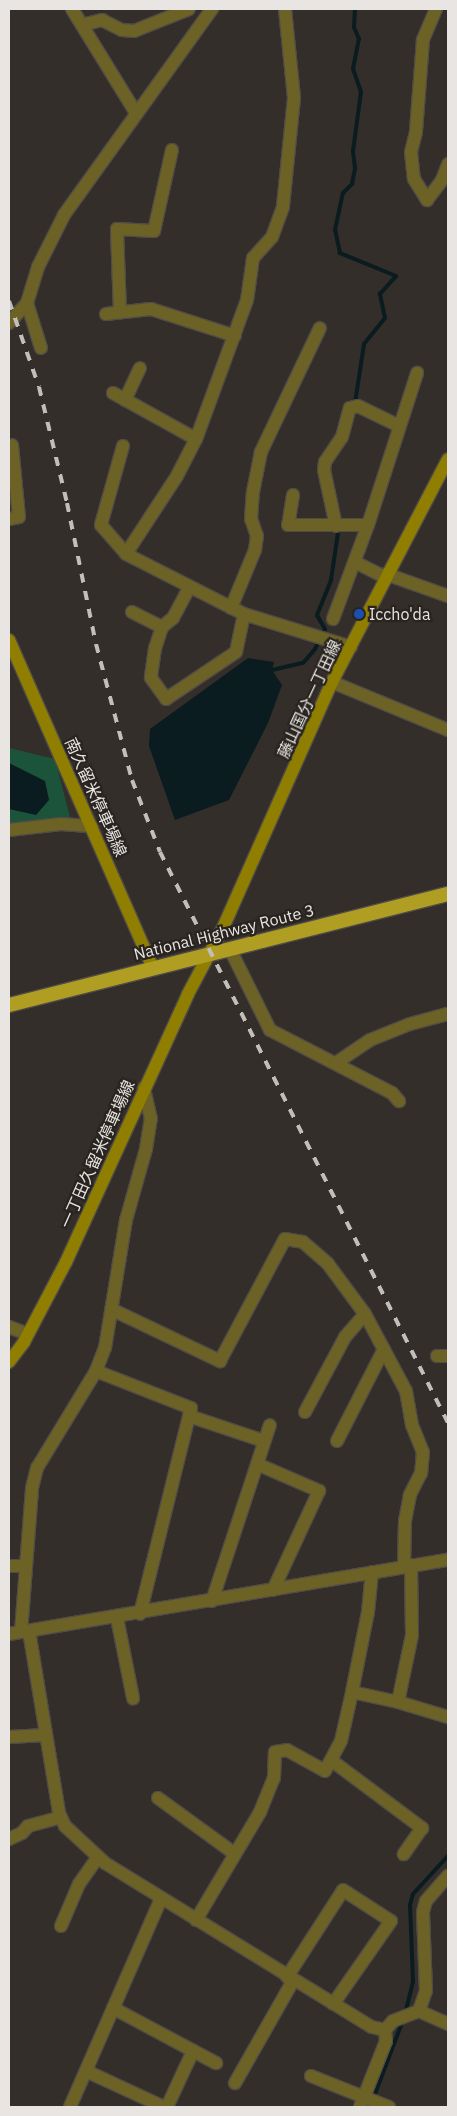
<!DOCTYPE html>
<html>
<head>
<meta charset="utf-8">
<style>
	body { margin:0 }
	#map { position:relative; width:457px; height:2116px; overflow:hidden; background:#332e29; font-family:"IBM Plex Sans","Noto Sans JP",sans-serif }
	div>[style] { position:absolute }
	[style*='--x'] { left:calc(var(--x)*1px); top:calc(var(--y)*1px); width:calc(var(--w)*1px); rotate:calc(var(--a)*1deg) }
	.green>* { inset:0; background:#1b543a }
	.water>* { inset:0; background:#0a1c1f }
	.stream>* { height:4px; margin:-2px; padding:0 2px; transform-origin:2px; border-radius:2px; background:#0a1c1f }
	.roads { filter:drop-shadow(1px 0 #504b47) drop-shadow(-1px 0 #504b47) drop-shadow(0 1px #504b47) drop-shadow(0 -1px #504b47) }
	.minor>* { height:12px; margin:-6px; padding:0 6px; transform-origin:6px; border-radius:6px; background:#6c6226 }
	.secondary>* { height:12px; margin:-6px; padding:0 6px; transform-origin:6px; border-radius:6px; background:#8f7e00 }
	.trunk>* { height:14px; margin:-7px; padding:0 7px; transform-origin:7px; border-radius:7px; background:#b09e23 }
	.rail>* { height:4px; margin-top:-2px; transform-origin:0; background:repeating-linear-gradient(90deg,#c2bebb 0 9px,transparent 0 18px) }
	.dots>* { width:14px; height:14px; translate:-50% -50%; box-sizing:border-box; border:2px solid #29241f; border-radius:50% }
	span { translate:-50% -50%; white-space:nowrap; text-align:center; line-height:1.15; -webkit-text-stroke:4.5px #29241f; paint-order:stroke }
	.poi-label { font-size:16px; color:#e8e5e2 }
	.left { translate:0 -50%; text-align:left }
	.street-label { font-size:16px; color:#e8e5e2 }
	.frame { position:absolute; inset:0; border:10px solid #e8e5e2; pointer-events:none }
</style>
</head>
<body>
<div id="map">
	<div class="green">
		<div style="clip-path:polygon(9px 748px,55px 759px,71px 821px,9px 828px)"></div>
	</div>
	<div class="water">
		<div style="clip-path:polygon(248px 658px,274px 662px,272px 670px,282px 685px,268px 723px,229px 800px,175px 820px,149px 746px,150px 729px)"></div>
		<div style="clip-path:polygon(9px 763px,45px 781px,49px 800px,36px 815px,9px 809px)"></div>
	</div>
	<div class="stream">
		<div style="--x:355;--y:403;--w:60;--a:-81.3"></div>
		<div style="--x:364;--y:344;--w:33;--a:-51"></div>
		<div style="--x:385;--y:318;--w:25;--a:-102"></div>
		<div style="--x:380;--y:294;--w:24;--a:-48"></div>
		<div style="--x:396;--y:276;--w:61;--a:-157.7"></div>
		<div style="--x:340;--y:253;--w:24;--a:-102"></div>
		<div style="--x:335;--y:230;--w:38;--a:-78"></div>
		<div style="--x:343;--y:193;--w:13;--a:-45"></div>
		<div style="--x:352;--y:184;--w:16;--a:-79"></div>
		<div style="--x:355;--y:168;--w:17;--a:-97"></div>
		<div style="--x:353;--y:151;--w:60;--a:-82.3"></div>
		<div style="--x:361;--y:92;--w:24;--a:-109"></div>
		<div style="--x:353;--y:69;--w:31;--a:-79"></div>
		<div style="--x:359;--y:39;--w:13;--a:-113"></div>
		<div style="--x:354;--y:27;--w:18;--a:-87"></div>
		<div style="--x:272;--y:670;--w:32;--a:-13"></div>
		<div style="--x:303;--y:663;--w:18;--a:-49"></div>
		<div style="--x:315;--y:649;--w:22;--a:-63"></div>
		<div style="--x:325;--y:629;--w:16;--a:-120"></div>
		<div style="--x:317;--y:615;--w:38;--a:-68"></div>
		<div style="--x:331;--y:580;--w:55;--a:-81.6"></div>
		<div style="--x:405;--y:2014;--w:33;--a:-76"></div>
		<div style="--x:413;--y:1982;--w:77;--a:-92.2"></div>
		<div style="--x:410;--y:1905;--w:11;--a:-75"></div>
		<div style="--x:413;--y:1894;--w:52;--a:-47.4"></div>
		<div style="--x:370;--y:2107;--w:93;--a:-69.2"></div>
	</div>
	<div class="roads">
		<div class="minor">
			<div style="--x:72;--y:9;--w:122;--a:58.4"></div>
			<div style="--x:285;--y:9;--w:89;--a:84.2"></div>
			<div style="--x:294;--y:98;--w:110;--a:95.8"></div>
			<div style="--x:283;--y:207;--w:32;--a:110"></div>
			<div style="--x:272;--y:237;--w:28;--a:132"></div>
			<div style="--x:253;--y:258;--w:42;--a:98.1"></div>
			<div style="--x:247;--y:300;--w:148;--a:110.1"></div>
			<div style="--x:196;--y:439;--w:42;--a:117.2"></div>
			<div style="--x:177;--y:476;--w:93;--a:123.2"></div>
			<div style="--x:126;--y:554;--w:132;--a:27"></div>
			<div style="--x:244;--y:614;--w:112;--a:17.1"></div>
			<div style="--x:436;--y:9;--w:34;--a:113"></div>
			<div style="--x:423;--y:40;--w:92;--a:94.4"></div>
			<div style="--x:416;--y:132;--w:21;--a:104"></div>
			<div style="--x:411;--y:152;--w:27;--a:84"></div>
			<div style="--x:414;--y:179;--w:25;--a:58"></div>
			<div style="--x:427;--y:200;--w:25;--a:-53"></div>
			<div style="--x:442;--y:180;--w:17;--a:-69"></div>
			<div style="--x:82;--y:25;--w:21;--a:-14"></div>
			<div style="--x:102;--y:20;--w:22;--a:27"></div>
			<div style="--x:122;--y:30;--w:12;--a:5"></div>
			<div style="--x:134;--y:31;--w:59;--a:-21.8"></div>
			<div style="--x:27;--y:303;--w:47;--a:72.7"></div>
			<div style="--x:120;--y:312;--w:83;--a:-92.1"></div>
			<div style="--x:117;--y:229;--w:37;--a:3"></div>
			<div style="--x:154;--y:231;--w:83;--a:-77.5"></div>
			<div style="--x:106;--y:314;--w:45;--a:-6.3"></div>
			<div style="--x:151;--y:309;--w:88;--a:17.8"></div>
			<div style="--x:9;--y:323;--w:27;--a:-48"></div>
			<div style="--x:27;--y:303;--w:38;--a:-73"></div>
			<div style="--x:38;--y:267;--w:58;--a:-63.4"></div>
			<div style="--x:64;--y:215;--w:254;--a:-54.3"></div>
			<div style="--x:113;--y:393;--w:95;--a:29"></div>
			<div style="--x:125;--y:400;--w:35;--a:-65"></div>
			<div style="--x:123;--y:446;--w:82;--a:105.6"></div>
			<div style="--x:101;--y:525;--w:38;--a:49"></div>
			<div style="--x:293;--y:495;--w:30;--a:99"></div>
			<div style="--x:288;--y:525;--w:80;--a:0"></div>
			<div style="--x:9;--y:519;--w:10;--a:-11"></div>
			<div style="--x:19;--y:517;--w:72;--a:-95.6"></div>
			<div style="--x:336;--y:526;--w:57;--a:-102.1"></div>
			<div style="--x:324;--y:470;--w:8;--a:-83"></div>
			<div style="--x:325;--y:462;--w:30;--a:-56"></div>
			<div style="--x:342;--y:437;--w:30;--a:-75"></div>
			<div style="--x:350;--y:408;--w:8;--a:-14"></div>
			<div style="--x:358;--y:406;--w:46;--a:26"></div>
			<div style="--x:355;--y:562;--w:34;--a:27"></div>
			<div style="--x:386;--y:574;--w:66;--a:19.5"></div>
			<div style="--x:189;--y:588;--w:34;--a:118"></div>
			<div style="--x:173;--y:618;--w:14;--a:141"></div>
			<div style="--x:162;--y:627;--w:22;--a:108"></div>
			<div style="--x:155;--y:648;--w:30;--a:98"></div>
			<div style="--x:151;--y:678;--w:26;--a:54"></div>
			<div style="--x:166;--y:699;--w:84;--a:-33.9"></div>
			<div style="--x:236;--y:652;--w:39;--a:-78"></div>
			<div style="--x:231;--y:608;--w:63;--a:-67.5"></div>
			<div style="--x:255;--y:550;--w:14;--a:-82"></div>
			<div style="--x:257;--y:536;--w:18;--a:-109"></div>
			<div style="--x:251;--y:519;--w:27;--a:-86"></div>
			<div style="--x:253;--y:492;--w:41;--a:-78.7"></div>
			<div style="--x:261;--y:452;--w:137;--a:-64.6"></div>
			<div style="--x:132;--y:612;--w:34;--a:27"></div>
			<div style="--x:333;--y:619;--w:100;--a:-69.6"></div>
			<div style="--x:368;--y:525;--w:160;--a:-72.1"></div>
			<div style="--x:332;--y:682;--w:126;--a:22.5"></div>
			<div style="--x:9;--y:830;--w:52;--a:-6.6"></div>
			<div style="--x:61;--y:824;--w:31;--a:4"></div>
			<div style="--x:230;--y:949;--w:90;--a:63.7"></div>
			<div style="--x:270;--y:1030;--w:137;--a:27.3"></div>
			<div style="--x:392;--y:1093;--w:11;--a:49"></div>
			<div style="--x:336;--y:1063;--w:41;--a:-34.1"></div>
			<div style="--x:370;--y:1040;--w:43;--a:-21.8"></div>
			<div style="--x:410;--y:1024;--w:39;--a:-15"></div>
			<div style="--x:113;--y:1310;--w:119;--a:25.5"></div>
			<div style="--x:220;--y:1361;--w:138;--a:-62"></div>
			<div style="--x:285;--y:1239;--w:18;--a:9"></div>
			<div style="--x:303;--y:1242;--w:33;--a:41"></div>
			<div style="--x:328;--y:1264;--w:62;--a:53.5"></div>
			<div style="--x:365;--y:1314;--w:87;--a:62"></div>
			<div style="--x:406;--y:1391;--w:35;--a:80"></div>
			<div style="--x:412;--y:1425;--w:29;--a:68"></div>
			<div style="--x:423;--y:1452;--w:21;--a:95"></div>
			<div style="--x:421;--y:1473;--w:25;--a:117"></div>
			<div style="--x:410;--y:1495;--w:26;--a:101"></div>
			<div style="--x:405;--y:1521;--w:45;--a:91.3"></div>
			<div style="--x:9;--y:1327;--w:20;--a:20"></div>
			<div style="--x:437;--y:1356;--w:11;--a:0"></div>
			<div style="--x:96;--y:1371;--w:102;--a:21.3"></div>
			<div style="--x:191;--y:1408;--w:212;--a:103.9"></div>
			<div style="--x:305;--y:1412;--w:85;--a:-61.9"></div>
			<div style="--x:345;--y:1337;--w:30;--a:-49"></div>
			<div style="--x:189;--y:1416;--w:79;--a:18.4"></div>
			<div style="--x:337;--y:1441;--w:103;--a:-62.9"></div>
			<div style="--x:257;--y:1464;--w:68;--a:23.5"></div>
			<div style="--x:319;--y:1491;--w:109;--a:114.9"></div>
			<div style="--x:9;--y:1566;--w:16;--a:0"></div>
			<div style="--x:212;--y:1601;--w:185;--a:-71.8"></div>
			<div style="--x:117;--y:1618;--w:82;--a:78.7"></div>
			<div style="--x:29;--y:1631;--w:184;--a:80.6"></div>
			<div style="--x:59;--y:1813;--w:14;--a:65"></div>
			<div style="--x:65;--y:1826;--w:54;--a:42.8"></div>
			<div style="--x:105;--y:1863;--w:313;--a:31.6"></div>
			<div style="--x:372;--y:2027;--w:13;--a:13"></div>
			<div style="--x:385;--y:2030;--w:12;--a:-48"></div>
			<div style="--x:393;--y:2021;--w:28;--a:-21"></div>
			<div style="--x:419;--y:2011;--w:32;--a:24"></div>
			<div style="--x:21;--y:1632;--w:144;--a:-85.6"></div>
			<div style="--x:32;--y:1488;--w:21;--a:-76"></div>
			<div style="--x:37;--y:1468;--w:114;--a:-58.7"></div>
			<div style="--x:96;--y:1371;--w:25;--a:-69"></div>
			<div style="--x:105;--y:1348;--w:130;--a:-80.7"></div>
			<div style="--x:126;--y:1220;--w:74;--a:-74.3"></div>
			<div style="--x:146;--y:1149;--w:30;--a:-81"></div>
			<div style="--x:151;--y:1119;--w:32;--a:-103"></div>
			<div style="--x:9;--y:1634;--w:445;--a:-9.6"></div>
			<div style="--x:352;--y:1692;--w:82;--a:-78.7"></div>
			<div style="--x:368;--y:1612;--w:40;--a:-84.3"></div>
			<div style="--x:398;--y:1702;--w:52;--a:16.7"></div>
			<div style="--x:9;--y:1737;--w:36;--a:-3"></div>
			<div style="--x:331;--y:1760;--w:114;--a:36.8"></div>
			<div style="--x:422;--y:1828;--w:32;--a:125"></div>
			<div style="--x:158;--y:1798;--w:95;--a:36"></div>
			<div style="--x:9;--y:1839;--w:14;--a:-25"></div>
			<div style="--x:22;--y:1833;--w:9;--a:-49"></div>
			<div style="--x:28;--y:1826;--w:34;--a:-15"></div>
			<div style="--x:196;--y:1920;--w:126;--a:-59.3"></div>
			<div style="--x:260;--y:1812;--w:37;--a:-68"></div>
			<div style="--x:274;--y:1778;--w:26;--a:-88"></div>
			<div style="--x:275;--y:1752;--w:12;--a:-9"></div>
			<div style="--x:287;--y:1750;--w:43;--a:28.9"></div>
			<div style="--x:325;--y:1771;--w:34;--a:-62"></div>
			<div style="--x:341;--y:1741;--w:50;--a:-77.3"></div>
			<div style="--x:352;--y:1692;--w:47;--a:12.3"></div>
			<div style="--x:398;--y:1702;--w:68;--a:-78.2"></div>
			<div style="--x:412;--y:1635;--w:70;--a:-90.8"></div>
			<div style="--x:61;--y:1926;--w:46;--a:-66.8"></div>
			<div style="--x:79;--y:1884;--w:33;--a:-55"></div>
			<div style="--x:287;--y:1977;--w:103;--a:-57.2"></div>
			<div style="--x:343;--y:1890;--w:57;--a:32.9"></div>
			<div style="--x:391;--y:1921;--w:101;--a:124.9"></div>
			<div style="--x:113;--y:2008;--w:117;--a:28.1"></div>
			<div style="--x:419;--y:2011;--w:21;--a:-71"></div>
			<div style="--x:426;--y:1991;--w:79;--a:-92.2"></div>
			<div style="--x:423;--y:1912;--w:11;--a:-75"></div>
			<div style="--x:426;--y:1901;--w:33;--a:-49"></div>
			<div style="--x:86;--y:2071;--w:86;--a:24.8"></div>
			<div style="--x:311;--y:2076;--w:84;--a:21.7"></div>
			<div style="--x:235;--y:2083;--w:117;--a:-60.4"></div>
			<div style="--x:70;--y:2107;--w:227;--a:-66.4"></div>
			<div style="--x:167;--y:2107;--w:62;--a:-65.1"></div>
			<div style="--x:360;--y:2107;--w:71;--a:-68.5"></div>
			<div style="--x:386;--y:2041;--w:11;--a:-95"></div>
		</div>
		<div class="secondary">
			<div style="--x:9;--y:640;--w:358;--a:66.3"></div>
			<div style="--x:9;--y:1362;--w:25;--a:-53"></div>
			<div style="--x:24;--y:1342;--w:90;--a:-62.3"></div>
			<div style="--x:66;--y:1262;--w:294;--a:-65.5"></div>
			<div style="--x:188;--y:994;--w:72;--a:-62"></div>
			<div style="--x:222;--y:930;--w:271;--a:-66.1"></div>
			<div style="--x:332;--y:682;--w:251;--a:-62.5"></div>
		</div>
		<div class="trunk">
			<div style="--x:9;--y:1005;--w:453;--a:-14.2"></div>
		</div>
	</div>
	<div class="rail">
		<div style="--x:9;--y:301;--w:91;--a:70.8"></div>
		<div style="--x:39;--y:387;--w:119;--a:76.4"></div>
		<div style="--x:67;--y:503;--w:144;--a:78.4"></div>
		<div style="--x:96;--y:644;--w:141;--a:75.2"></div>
		<div style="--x:132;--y:780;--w:77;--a:68.7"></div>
		<div style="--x:160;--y:852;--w:640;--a:63.23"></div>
	</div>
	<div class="dots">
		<div style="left:359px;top:614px;background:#1a4fb4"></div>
	</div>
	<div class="poi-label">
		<span class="left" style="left:369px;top:614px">Iccho'da</span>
	</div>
	<div class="street-label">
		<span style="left:309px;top:699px;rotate:-65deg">藤山国分一丁田線</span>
		<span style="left:96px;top:797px;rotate:66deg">南久留米停車場線</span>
		<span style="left:224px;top:932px;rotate:-14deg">National Highway Route 3</span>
		<span style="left:97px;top:1154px;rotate:-66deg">一丁田久留米停車場線</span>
	</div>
	<div class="frame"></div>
</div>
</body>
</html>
